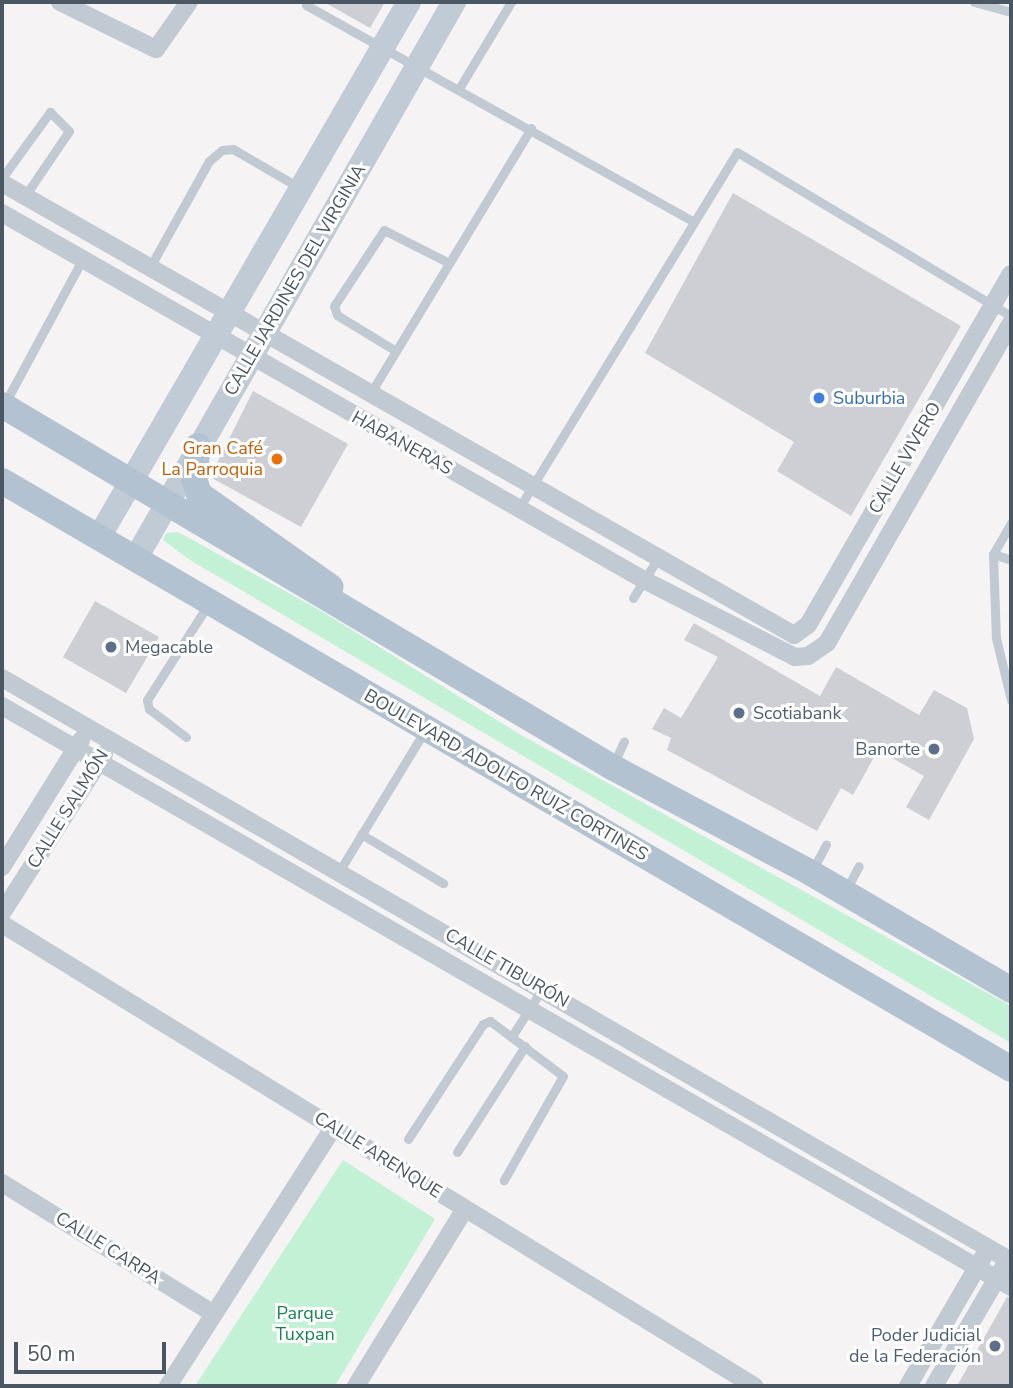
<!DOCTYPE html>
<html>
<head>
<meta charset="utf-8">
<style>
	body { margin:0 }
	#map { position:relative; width:1013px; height:1388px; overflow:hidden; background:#f5f3f3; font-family:"Nunito Sans",sans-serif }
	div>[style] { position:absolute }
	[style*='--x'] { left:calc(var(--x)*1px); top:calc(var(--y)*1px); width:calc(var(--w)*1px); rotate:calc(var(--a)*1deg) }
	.green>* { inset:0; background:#c3f1d5 }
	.building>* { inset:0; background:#cdcfd5 }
	.lane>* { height:9px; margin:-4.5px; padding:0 4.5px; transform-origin:4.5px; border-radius:4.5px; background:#c1cad2 }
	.street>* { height:18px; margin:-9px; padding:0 9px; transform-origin:9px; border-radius:9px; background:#c1cad2 }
	.secondary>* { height:24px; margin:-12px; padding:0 12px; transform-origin:12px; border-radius:12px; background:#c1cbd6 }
	.primary>* { height:26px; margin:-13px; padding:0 13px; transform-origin:13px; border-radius:13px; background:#b3c2d1 }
	.dots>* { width:19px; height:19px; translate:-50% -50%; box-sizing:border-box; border:4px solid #fff; border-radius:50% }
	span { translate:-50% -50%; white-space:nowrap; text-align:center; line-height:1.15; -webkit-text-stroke:6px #fff; paint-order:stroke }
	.street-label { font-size:18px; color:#4a5661 }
	.shop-label { font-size:18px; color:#366cbe }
	.left { translate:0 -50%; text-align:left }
	.food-label { font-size:18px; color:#c56008 }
	.right { translate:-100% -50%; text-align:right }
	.service-label { font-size:18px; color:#4e5e75 }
	.park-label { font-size:18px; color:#17864f }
	.frame { position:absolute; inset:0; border:4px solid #4a5661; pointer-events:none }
	.scale { position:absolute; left:14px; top:1342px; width:152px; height:32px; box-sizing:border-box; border:4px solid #4a5661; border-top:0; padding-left:9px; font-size:21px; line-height:24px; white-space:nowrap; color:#4a5661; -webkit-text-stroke:5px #fff; paint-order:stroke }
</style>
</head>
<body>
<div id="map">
	<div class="green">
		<div style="clip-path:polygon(178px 532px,323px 612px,521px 735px,1011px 1006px,1011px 1043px,190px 560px,163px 540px,166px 533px)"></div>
		<div style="clip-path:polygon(343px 1160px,435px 1219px,335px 1386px,195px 1386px)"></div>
	</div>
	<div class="building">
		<div style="clip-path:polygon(324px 2px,385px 2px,370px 28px)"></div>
		<div style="clip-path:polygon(733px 193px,961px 326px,851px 516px,777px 471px,794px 442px,645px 353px)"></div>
		<div style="clip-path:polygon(253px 391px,348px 444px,301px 527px,210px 477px)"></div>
		<div style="clip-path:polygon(95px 601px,159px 637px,126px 693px,63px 657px)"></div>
		<div style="clip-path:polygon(694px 623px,820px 696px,836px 667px,919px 715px,934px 690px,967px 708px,974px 739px,929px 820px,906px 807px,924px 776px,878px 750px,853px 795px,841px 788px,817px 831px,667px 750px,671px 738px,652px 729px,664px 708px,681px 718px,718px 657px,684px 640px)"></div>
		<div style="clip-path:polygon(1007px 1297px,1011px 1298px,1011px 1386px,957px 1386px)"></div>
	</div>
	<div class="lane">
		<div style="--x:974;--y:2;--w:38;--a:15"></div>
		<div style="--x:306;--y:5;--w:442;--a:29.2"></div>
		<div style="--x:460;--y:87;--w:99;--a:-59"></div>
		<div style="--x:2;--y:178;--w:82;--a:-54"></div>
		<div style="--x:50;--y:112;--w:27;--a:45"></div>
		<div style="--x:69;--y:131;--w:78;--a:124.1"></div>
		<div style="--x:150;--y:267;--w:121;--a:-60.9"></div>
		<div style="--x:209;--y:161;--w:17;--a:-40"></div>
		<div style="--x:222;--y:150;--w:11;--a:-5"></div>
		<div style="--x:233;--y:149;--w:78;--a:30.2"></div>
		<div style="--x:396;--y:351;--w:69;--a:-148.6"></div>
		<div style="--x:337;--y:315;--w:9;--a:-108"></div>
		<div style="--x:334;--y:306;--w:91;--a:-56.7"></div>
		<div style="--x:384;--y:230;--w:73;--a:26.9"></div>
		<div style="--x:370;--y:394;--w:311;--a:-58.8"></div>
		<div style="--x:4;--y:405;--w:165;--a:-61.7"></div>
		<div style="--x:519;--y:508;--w:417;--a:-58.5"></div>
		<div style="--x:737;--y:152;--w:319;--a:30.9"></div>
		<div style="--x:1011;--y:523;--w:36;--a:120"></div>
		<div style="--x:993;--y:554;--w:84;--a:88"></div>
		<div style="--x:996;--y:638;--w:64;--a:76.4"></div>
		<div style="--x:993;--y:554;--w:19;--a:18"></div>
		<div style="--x:633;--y:598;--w:47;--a:-58"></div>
		<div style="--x:186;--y:737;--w:46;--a:-142.9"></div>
		<div style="--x:149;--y:709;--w:9;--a:-103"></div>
		<div style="--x:147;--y:700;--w:115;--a:-57.4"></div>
		<div style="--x:613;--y:765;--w:26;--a:-65"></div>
		<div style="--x:361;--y:834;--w:96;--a:30.9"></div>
		<div style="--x:340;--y:870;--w:164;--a:-58.7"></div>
		<div style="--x:812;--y:871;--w:30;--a:-62"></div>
		<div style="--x:846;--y:890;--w:27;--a:-62"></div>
		<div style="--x:512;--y:1036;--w:56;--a:-57.4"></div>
		<div style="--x:408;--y:1139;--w:137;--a:-56.9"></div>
		<div style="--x:483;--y:1024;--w:8;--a:-23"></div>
		<div style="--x:490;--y:1021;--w:91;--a:37"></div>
		<div style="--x:563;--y:1076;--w:120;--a:119.6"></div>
		<div style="--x:457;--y:1152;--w:126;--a:-57.3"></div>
	</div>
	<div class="street">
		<div style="--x:60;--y:2;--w:107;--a:26.1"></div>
		<div style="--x:156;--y:49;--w:57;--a:-54.9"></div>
		<div style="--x:2;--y:183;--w:912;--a:29.71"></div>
		<div style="--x:794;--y:635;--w:17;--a:-36"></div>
		<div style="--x:808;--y:625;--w:405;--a:-60"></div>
		<div style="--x:2;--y:213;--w:739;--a:29.75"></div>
		<div style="--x:644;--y:580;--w:169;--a:27"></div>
		<div style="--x:795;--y:657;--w:13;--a:-4"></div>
		<div style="--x:808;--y:656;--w:23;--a:-34"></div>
		<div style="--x:827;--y:643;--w:369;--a:-60.1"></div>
		<div style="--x:2;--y:678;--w:1165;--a:30.02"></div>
		<div style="--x:2;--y:706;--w:1164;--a:29.93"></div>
		<div style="--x:2;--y:867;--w:150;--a:-58.1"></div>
		<div style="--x:2;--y:913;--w:189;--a:-57.3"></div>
		<div style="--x:2;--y:924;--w:883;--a:31.56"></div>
		<div style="--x:2;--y:1183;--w:249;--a:31.7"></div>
		<div style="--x:168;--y:1386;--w:306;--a:-57.4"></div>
		<div style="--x:356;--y:1386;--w:208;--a:-58.4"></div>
		<div style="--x:908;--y:1386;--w:149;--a:-59.8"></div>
		<div style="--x:934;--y:1386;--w:137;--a:-59.7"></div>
	</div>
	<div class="secondary">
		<div style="--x:99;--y:537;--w:618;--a:-59.91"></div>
		<div style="--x:136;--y:558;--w:641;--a:-60.23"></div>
	</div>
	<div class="primary">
		<div style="--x:2;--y:405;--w:709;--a:30.69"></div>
		<div style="--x:612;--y:767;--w:225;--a:28"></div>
		<div style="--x:811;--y:873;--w:232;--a:30.3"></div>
		<div style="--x:198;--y:446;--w:32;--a:97"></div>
		<div style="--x:194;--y:478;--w:17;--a:73"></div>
		<div style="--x:199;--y:494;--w:161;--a:35.2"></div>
		<div style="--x:2;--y:481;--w:1168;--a:30.23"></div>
	</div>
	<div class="dots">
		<div style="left:819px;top:398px;background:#3f7fe0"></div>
		<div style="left:277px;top:459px;background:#e8710a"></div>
		<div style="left:111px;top:647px;background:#5c6f8a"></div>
		<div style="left:739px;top:713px;background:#5c6f8a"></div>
		<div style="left:934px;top:749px;background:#5c6f8a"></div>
		<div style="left:995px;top:1346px;background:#5c6f8a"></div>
	</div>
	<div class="street-label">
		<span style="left:295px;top:280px;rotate:-60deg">CALLE JARDINES DEL VIRGINIA</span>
		<span style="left:402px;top:443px;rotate:29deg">HABANERAS</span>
		<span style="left:905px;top:458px;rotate:-60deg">CALLE VIVERO</span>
		<span style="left:506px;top:775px;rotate:30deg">BOULEVARD ADOLFO RUIZ CORTINES</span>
		<span style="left:68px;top:809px;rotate:-58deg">CALLE SALMÓN</span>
		<span style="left:507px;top:968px;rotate:30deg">CALLE TIBURÓN</span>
		<span style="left:378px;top:1155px;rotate:32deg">CALLE ARENQUE</span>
		<span style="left:108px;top:1248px;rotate:32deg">CALLE CARPA</span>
	</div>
	<div class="shop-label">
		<span class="left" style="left:833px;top:398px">Suburbia</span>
	</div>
	<div class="food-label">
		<span class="right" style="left:263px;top:459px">Gran Café<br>La Parroquia</span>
	</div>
	<div class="service-label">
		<span class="left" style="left:125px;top:647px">Megacable</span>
		<span class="left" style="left:753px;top:713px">Scotiabank</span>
		<span class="right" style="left:920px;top:749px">Banorte</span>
		<span class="right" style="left:981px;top:1346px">Poder Judicial<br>de la Federación</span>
	</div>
	<div class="park-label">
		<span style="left:305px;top:1324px">Parque<br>Tuxpan</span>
	</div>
	<div class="frame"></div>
	<div class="scale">50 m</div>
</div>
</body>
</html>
